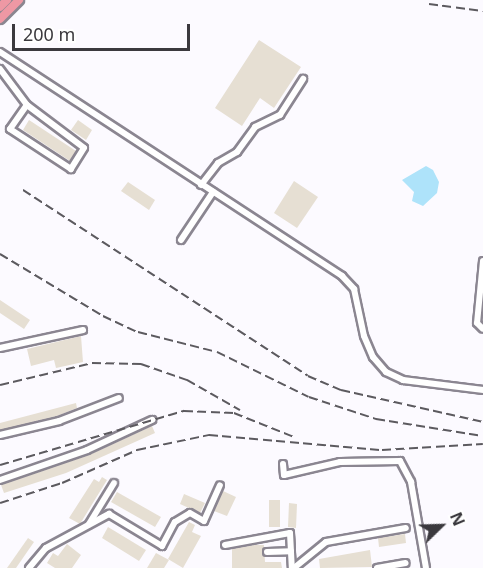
<!DOCTYPE html>
<html>
<head>
<meta charset="utf-8">
<style>
	body { margin:0 }
	#map { position:relative; width:483px; height:568px; overflow:hidden; background:#fcfaff; font-family:"Noto Sans",sans-serif }
	div>[style] { position:absolute }
	[style*='--x'] { left:calc(var(--x)*1px); top:calc(var(--y)*1px); width:calc(var(--w)*1px); rotate:calc(var(--a)*1deg) }
	.water>* { inset:0; background:#aee3fa }
	.building>* { inset:0; background:#e6dfd3 }
	.roads { filter:drop-shadow(2px 0 #8b8691) drop-shadow(-2px 0 #8b8691) drop-shadow(0 2px #8b8691) drop-shadow(0 -2px #8b8691) }
	.minor>* { height:6px; margin:-3px; padding:0 3px; transform-origin:3px; border-radius:3px; background:#fff }
	.major>* { height:8px; margin:-4px; padding:0 4px; transform-origin:4px; border-radius:4px; background:#ee98a4 }
	.rail>* { height:1.5px; margin-top:-0.75px; transform-origin:0; background:repeating-linear-gradient(90deg,#5c5a5f 0 9px,transparent 0 13.5px) }
	span { translate:-50% -50%; white-space:nowrap; text-align:center; line-height:1.15; -webkit-text-stroke:4.5px #fff; paint-order:stroke }
	.north { position:absolute; left:411px; top:496px; width:60px; height:60px; -webkit-text-stroke:4px #fff; paint-order:stroke; rotate:67deg; font-size:16px; font-weight:700; line-height:24px; text-align:center; color:#3b393e }
	.north::after { content:''; display:block; margin:auto; width:21px; height:27px; background:#3b393e; clip-path:polygon(50% 0,100% 100%,50% 72%,0 100%) }
	.scale { position:absolute; left:12px; top:24px; width:178px; height:27px; box-sizing:border-box; border:3px solid #3b393e; border-top:0; padding-left:8px; font-size:18px; line-height:21px; white-space:nowrap; color:#3b393e; -webkit-text-stroke:4px #fff; paint-order:stroke }
</style>
</head>
<body>
<div id="map">
	<div class="water">
		<div style="clip-path:polygon(426px 166px,433px 170px,439px 182px,437px 193px,423px 206px,412px 201px,414px 192px,402px 180px)"></div>
	</div>
	<div class="building">
		<div style="clip-path:polygon(259px 40px,301px 67px,274px 108px,260px 98px,242px 126px,215px 108px)"></div>
		<div style="clip-path:polygon(29px 120px,76px 151px,70px 161px,23px 130px)"></div>
		<div style="clip-path:polygon(78px 120px,92px 130px,86px 140px,71px 130px)"></div>
		<div style="clip-path:polygon(294px 181px,318px 197px,297px 228px,274px 213px)"></div>
		<div style="clip-path:polygon(128px 182px,155px 200px,149px 210px,121px 191px)"></div>
		<div style="clip-path:polygon(0 300px,30px 320px,24px 329px,0 313px)"></div>
		<div style="clip-path:polygon(81px 336px,83px 362px,56px 368px,54px 360px,31px 366px,27px 349px)"></div>
		<div style="clip-path:polygon(76px 403px,77px 408px,57px 416px,0 430px,0 423px)"></div>
		<div style="clip-path:polygon(152px 426px,155px 433px,66px 473px,4px 493px,1px 485px,89px 455px)"></div>
		<div style="clip-path:polygon(102px 477px,107px 480px,80px 524px,69px 518px,94px 479px,99px 482px)"></div>
		<div style="clip-path:polygon(223px 491px,236px 497px,227px 516px,214px 511px)"></div>
		<div style="clip-path:polygon(117px 492px,161px 517px,155px 527px,111px 502px)"></div>
		<div style="clip-path:polygon(184px 494px,205px 503px,200px 513px,180px 504px)"></div>
		<div style="clip-path:polygon(269px 500px,280px 500px,280px 527px,269px 527px)"></div>
		<div style="clip-path:polygon(289px 503px,297px 504px,296px 528px,288px 527px)"></div>
		<div style="clip-path:polygon(189px 522px,195px 525px,192px 532px,201px 536px,183px 568px,168px 559px)"></div>
		<div style="clip-path:polygon(108px 527px,146px 550px,139px 561px,102px 538px)"></div>
		<div style="clip-path:polygon(405px 534px,406px 543px,379px 547px,378px 538px)"></div>
		<div style="clip-path:polygon(28px 538px,34px 542px,16px 568px,7px 568px)"></div>
		<div style="clip-path:polygon(67px 544px,81px 555px,72px 568px,55px 568px,47px 563px,53px 553px,58px 556px)"></div>
		<div style="clip-path:polygon(254px 545px,264px 545px,265px 562px,281px 562px,282px 568px,232px 568px,232px 549px)"></div>
		<div style="clip-path:polygon(370px 550px,372px 567px,320px 568px,319px 559px)"></div>
		<div style="clip-path:polygon(156px 553px,169px 560px,164px 568px,147px 568px)"></div>
	</div>
	<div class="roads">
		<div class="minor">
			<div style="--x:0;--y:52;--w:409;--a:33.2"></div>
			<div style="--x:342;--y:276;--w:18;--a:47"></div>
			<div style="--x:354;--y:289;--w:48;--a:78"></div>
			<div style="--x:364;--y:336;--w:23;--a:67"></div>
			<div style="--x:373;--y:357;--w:20;--a:49"></div>
			<div style="--x:386;--y:372;--w:19;--a:25"></div>
			<div style="--x:403;--y:380;--w:81;--a:7.1"></div>
			<div style="--x:0;--y:69;--w:45;--a:53.1"></div>
			<div style="--x:27;--y:105;--w:71;--a:37"></div>
			<div style="--x:84;--y:148;--w:25;--a:122"></div>
			<div style="--x:71;--y:169;--w:73;--a:-146.7"></div>
			<div style="--x:10;--y:129;--w:29;--a:-55"></div>
			<div style="--x:201;--y:185;--w:28;--a:-52"></div>
			<div style="--x:218;--y:163;--w:22;--a:-30"></div>
			<div style="--x:237;--y:152;--w:31;--a:-54"></div>
			<div style="--x:255;--y:127;--w:28;--a:-26"></div>
			<div style="--x:280;--y:115;--w:43;--a:-57.4"></div>
			<div style="--x:181;--y:240;--w:58;--a:-56.3"></div>
			<div style="--x:483;--y:261;--w:62;--a:95.5"></div>
			<div style="--x:477;--y:323;--w:8;--a:45"></div>
			<div style="--x:0;--y:348;--w:85;--a:-12.2"></div>
			<div style="--x:0;--y:435;--w:61;--a:-13.3"></div>
			<div style="--x:59;--y:421;--w:64;--a:-21"></div>
			<div style="--x:283;--y:464;--w:11;--a:85"></div>
			<div style="--x:284;--y:475;--w:57;--a:-13.1"></div>
			<div style="--x:340;--y:462;--w:60;--a:-1"></div>
			<div style="--x:400;--y:461;--w:24;--a:62"></div>
			<div style="--x:411;--y:482;--w:87;--a:80.1"></div>
			<div style="--x:0;--y:480;--w:92;--a:-19"></div>
			<div style="--x:87;--y:450;--w:72;--a:-24.8"></div>
			<div style="--x:89;--y:524;--w:48;--a:-58.6"></div>
			<div style="--x:225;--y:545;--w:66;--a:-10.5"></div>
			<div style="--x:290;--y:533;--w:35;--a:87"></div>
			<div style="--x:267;--y:552;--w:24;--a:-2"></div>
			<div style="--x:29;--y:568;--w:26;--a:-50"></div>
			<div style="--x:46;--y:548;--w:72;--a:-28.4"></div>
			<div style="--x:109;--y:514;--w:62;--a:31.1"></div>
			<div style="--x:162;--y:546;--w:27;--a:-62"></div>
			<div style="--x:175;--y:522;--w:17;--a:-31"></div>
			<div style="--x:190;--y:513;--w:16;--a:30"></div>
			<div style="--x:204;--y:521;--w:39;--a:-66"></div>
			<div style="--x:294;--y:568;--w:41;--a:-39.1"></div>
			<div style="--x:326;--y:542;--w:81;--a:-9.9"></div>
			<div style="--x:377;--y:568;--w:29;--a:-10"></div>
		</div>
		<div class="major">
			<div style="--x:0;--y:7;--w:10;--a:-45"></div>
			<div style="--x:0;--y:19;--w:27;--a:-45"></div>
		</div>
	</div>
	<div class="rail">
		<div style="--x:429;--y:4;--w:54;--a:7.4"></div>
		<div style="--x:23;--y:190;--w:340;--a:33.1"></div>
		<div style="--x:308;--y:376;--w:36;--a:23"></div>
		<div style="--x:341;--y:390;--w:146;--a:12.7"></div>
		<div style="--x:0;--y:254;--w:120;--a:31"></div>
		<div style="--x:103;--y:316;--w:38;--a:25"></div>
		<div style="--x:138;--y:332;--w:81;--a:14.2"></div>
		<div style="--x:217;--y:352;--w:102;--a:26.1"></div>
		<div style="--x:309;--y:397;--w:71;--a:18.2"></div>
		<div style="--x:376;--y:419;--w:108;--a:9"></div>
		<div style="--x:0;--y:385;--w:95;--a:-13.4"></div>
		<div style="--x:92;--y:363;--w:49;--a:1.2"></div>
		<div style="--x:141;--y:364;--w:49;--a:19.2"></div>
		<div style="--x:187;--y:380;--w:61;--a:29.5"></div>
		<div style="--x:0;--y:465;--w:192;--a:-16.4"></div>
		<div style="--x:184;--y:411;--w:50;--a:2.3"></div>
		<div style="--x:234;--y:413;--w:65;--a:21.8"></div>
		<div style="--x:0;--y:503;--w:65;--a:-17.9"></div>
		<div style="--x:62;--y:483;--w:82;--a:-23.7"></div>
		<div style="--x:137;--y:450;--w:74;--a:-11.8"></div>
		<div style="--x:209;--y:435;--w:174;--a:5"></div>
		<div style="--x:382;--y:450;--w:101;--a:-3.4"></div>
	</div>
	<div class="north">N</div>
	<div class="scale">200 m</div>
</div>
</body>
</html>
